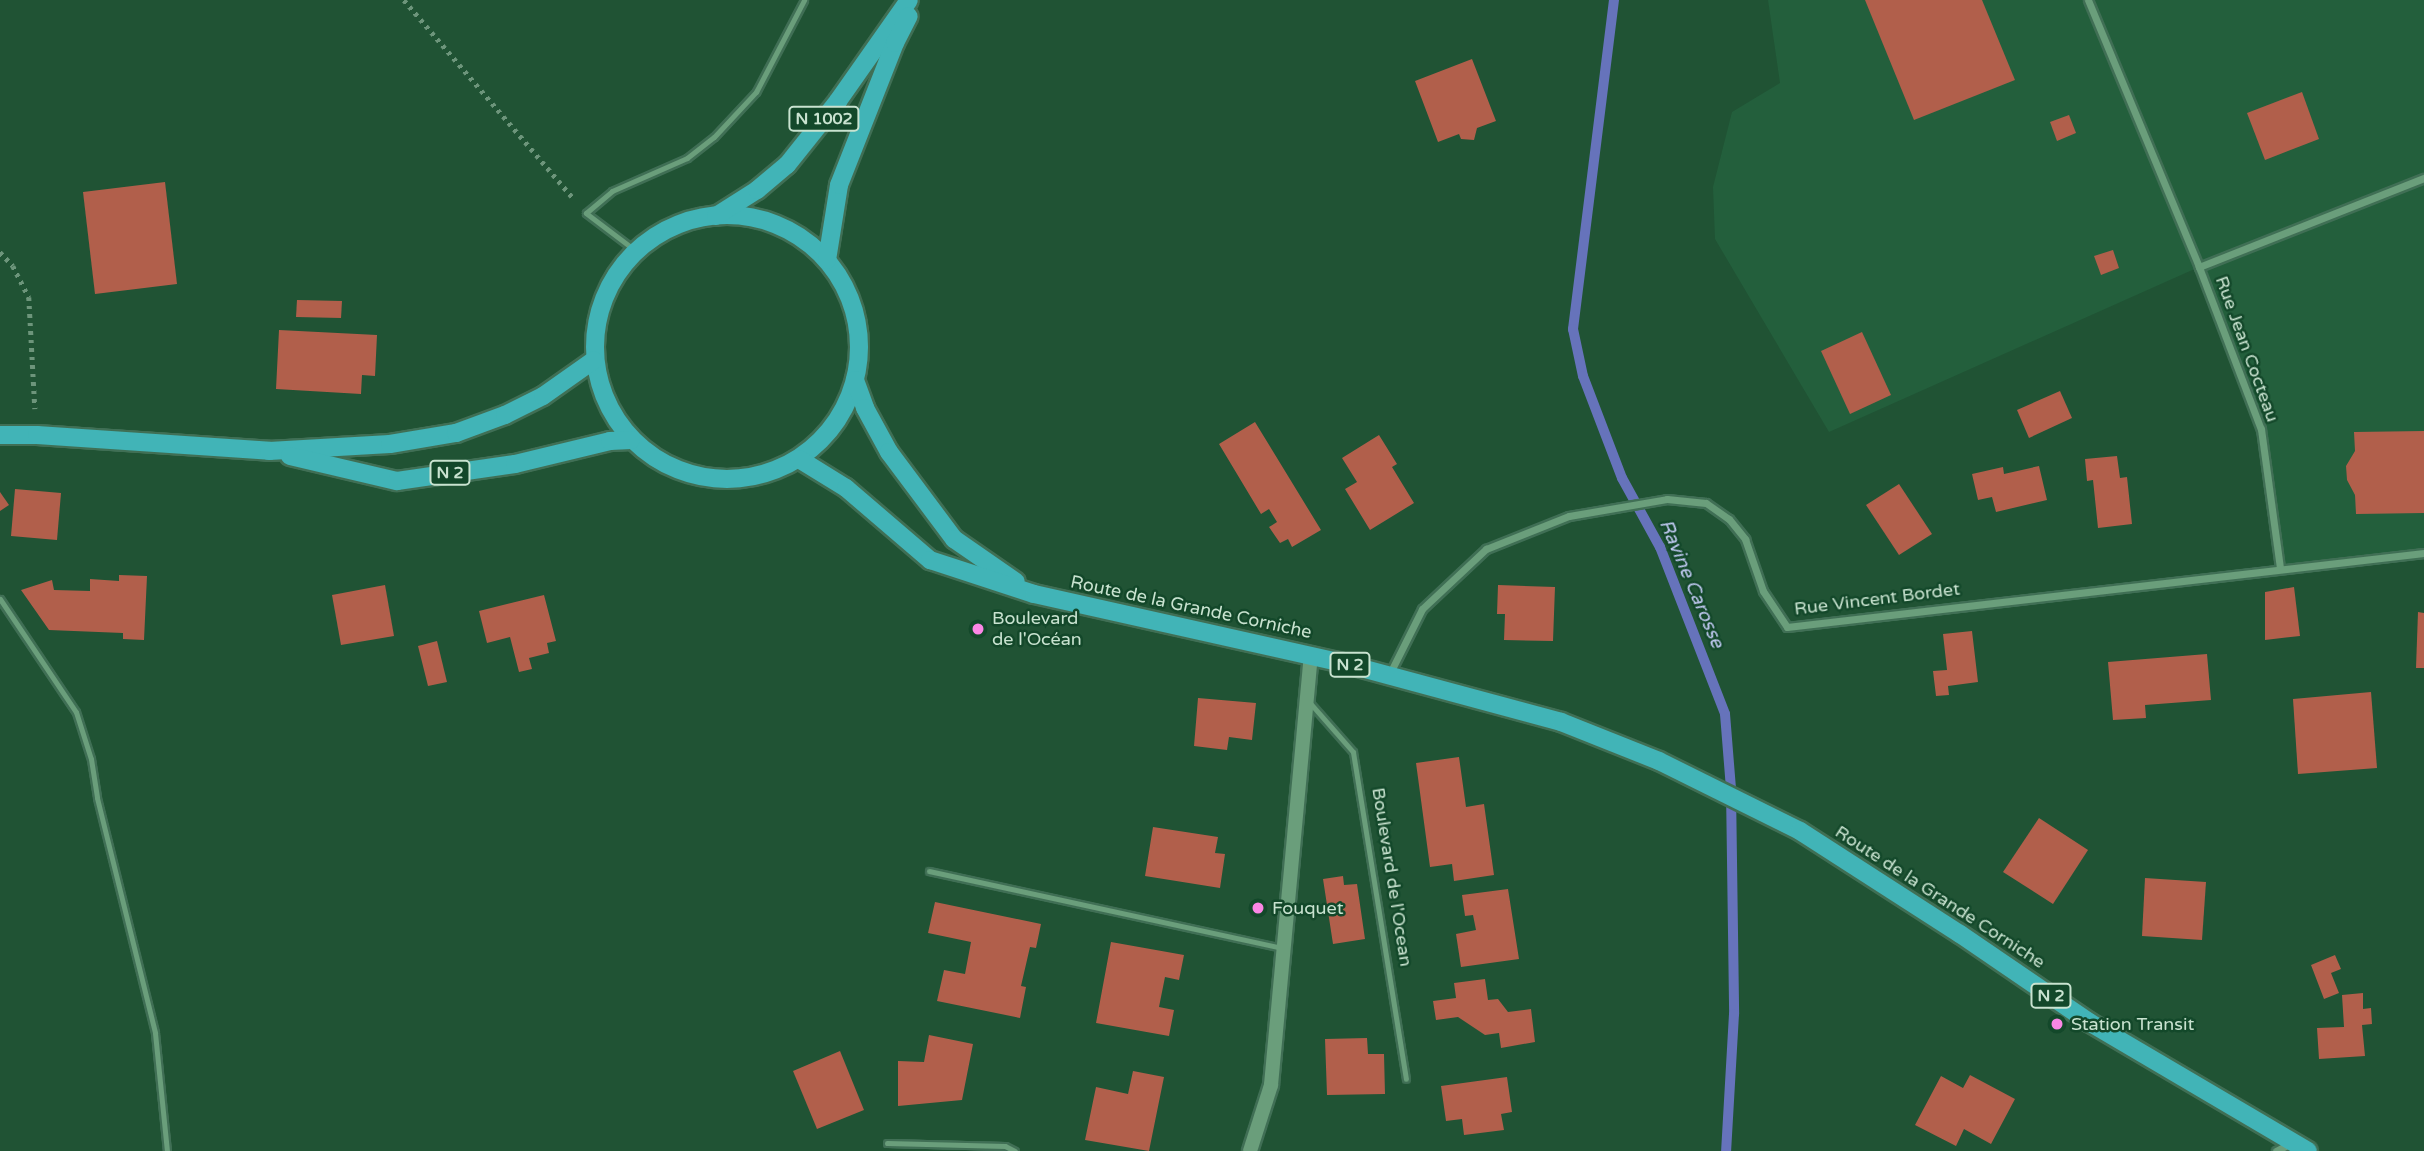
<!DOCTYPE html>
<html>
<head>
<meta charset="utf-8">
<style>
	body { margin:0 }
	#map { position:relative; width:2424px; height:1151px; overflow:hidden; background:#205334; font-family:"Varela Round",sans-serif }
	div>[style] { position:absolute }
	[style*='--x'] { left:calc(var(--x)*1px); top:calc(var(--y)*1px); width:calc(var(--w)*1px); rotate:calc(var(--a)*1deg) }
	.built>* { inset:0; background:#235f3c }
	.stream>* { height:10px; margin:-5px; padding:0 5px; transform-origin:5px; border-radius:5px; background:#6673bb }
	.building>* { inset:0; background:#b15f4b }
	.path>* { height:4.5px; margin-top:-2.25px; transform-origin:0; background:repeating-linear-gradient(90deg,#6d957b 0 3.5px,transparent 0 8.5px) }
	.roads { filter:drop-shadow(2px 0 #406f55) drop-shadow(-2px 0 #406f55) drop-shadow(0 2px #406f55) drop-shadow(0 -2px #406f55) }
	.lane>* { height:5px; margin:-2.5px; padding:0 2.5px; transform-origin:2.5px; border-radius:2.5px; background:#6a9e7b }
	.street>* { height:7px; margin:-3.5px; padding:0 3.5px; transform-origin:3.5px; border-radius:3.5px; background:#6a9e7b }
	.secondary>* { height:14px; margin:-7px; padding:0 7px; transform-origin:7px; border-radius:7px; background:#6a9e7b }
	.primary>* { height:18px; margin:-9px; padding:0 9px; transform-origin:9px; border-radius:9px; background:#41b4b7 }
	.primary>.ring { margin:-9px; padding:0; box-sizing:content-box; background:none; border:18px solid #41b4b7; border-radius:50% }
	.dots>* { width:19px; height:19px; translate:-50% -50%; box-sizing:border-box; border:4px solid #13482a; border-radius:50% }
	span { translate:-50% -50%; white-space:nowrap; text-align:center; line-height:1.15; -webkit-text-stroke:5px #13482a; paint-order:stroke }
	.shield-label span { padding:2px 5px; background:#13482a; border:2px solid; border-radius:5px; -webkit-text-stroke-width:0 }
	.shield-label { font-size:16px; color:#c9e3d0; font-weight:700 }
	.street-label { font-size:18px; color:#c9e3d0 }
	.poi-label { font-size:18px; color:#c9e3d0 }
	.left { translate:0 -50%; text-align:left }
	.water-label { font-size:19px; color:#c0c9f1; font-style:italic }
</style>
</head>
<body>
<div id="map">
	<div class="built">
		<div style="clip-path:polygon(1768px 0,2424px 0,2424px 553px,2280px 568px,2261px 429px,2199px 267px,1829px 432px,1715px 239px,1713px 187px,1732px 112px,1780px 83px)"></div>
	</div>
	<div class="stream">
		<div style="--x:1614;--y:0;--w:332;--a:97.1"></div>
		<div style="--x:1573;--y:329;--w:48;--a:78"></div>
		<div style="--x:1583;--y:376;--w:109;--a:69.1"></div>
		<div style="--x:1622;--y:478;--w:79;--a:61.2"></div>
		<div style="--x:1660;--y:547;--w:179;--a:68.7"></div>
		<div style="--x:1725;--y:714;--w:75;--a:85.4"></div>
		<div style="--x:1731;--y:789;--w:225;--a:89.2"></div>
		<div style="--x:1734;--y:1014;--w:137;--a:93.3"></div>
	</div>
	<div class="building">
		<div style="clip-path:polygon(1865px 0,1982px 0,2015px 80px,1914px 120px)"></div>
		<div style="clip-path:polygon(1472px 59px,1496px 121px,1477px 128px,1474px 140px,1461px 139px,1459px 134px,1438px 142px,1415px 81px)"></div>
		<div style="clip-path:polygon(2302px 92px,2319px 139px,2265px 160px,2247px 113px)"></div>
		<div style="clip-path:polygon(2069px 115px,2076px 133px,2057px 141px,2050px 122px)"></div>
		<div style="clip-path:polygon(165px 182px,177px 284px,95px 294px,83px 192px)"></div>
		<div style="clip-path:polygon(2113px 250px,2119px 268px,2101px 275px,2094px 256px)"></div>
		<div style="clip-path:polygon(297px 300px,342px 301px,341px 318px,296px 317px)"></div>
		<div style="clip-path:polygon(279px 330px,377px 335px,375px 376px,362px 375px,361px 394px,276px 389px)"></div>
		<div style="clip-path:polygon(1862px 332px,1891px 395px,1850px 414px,1821px 351px)"></div>
		<div style="clip-path:polygon(2060px 391px,2072px 418px,2029px 438px,2017px 410px)"></div>
		<div style="clip-path:polygon(1255px 422px,1321px 530px,1292px 547px,1288px 539px,1280px 543px,1269px 527px,1277px 522px,1269px 509px,1261px 514px,1219px 444px)"></div>
		<div style="clip-path:polygon(2424px 431px,2424px 513px,2356px 514px,2355px 495px,2347px 480px,2346px 466px,2355px 451px,2354px 432px)"></div>
		<div style="clip-path:polygon(1379px 435px,1397px 464px,1392px 467px,1414px 503px,1370px 530px,1345px 489px,1357px 482px,1342px 458px)"></div>
		<div style="clip-path:polygon(2117px 456px,2120px 478px,2127px 477px,2132px 524px,2098px 528px,2093px 480px,2087px 481px,2085px 459px)"></div>
		<div style="clip-path:polygon(2039px 466px,2047px 500px,1996px 512px,1992px 497px,1978px 500px,1972px 474px,2003px 467px,2004px 474px)"></div>
		<div style="clip-path:polygon(1899px 484px,1932px 534px,1899px 555px,1866px 505px)"></div>
		<div style="clip-path:polygon(15px 489px,61px 493px,57px 540px,11px 536px)"></div>
		<div style="clip-path:polygon(0 492px,9px 505px,0 511px)"></div>
		<div style="clip-path:polygon(119px 575px,147px 576px,144px 640px,123px 639px,123px 633px,49px 630px,21px 590px,52px 580px,54px 590px,90px 591px,90px 579px,119px 581px)"></div>
		<div style="clip-path:polygon(385px 585px,394px 636px,341px 645px,332px 595px)"></div>
		<div style="clip-path:polygon(1498px 585px,1555px 587px,1553px 641px,1504px 640px,1505px 614px,1497px 614px)"></div>
		<div style="clip-path:polygon(2294px 587px,2300px 636px,2265px 640px,2265px 592px)"></div>
		<div style="clip-path:polygon(544px 595px,556px 641px,547px 643px,549px 653px,529px 658px,532px 669px,519px 672px,510px 637px,487px 643px,479px 611px)"></div>
		<div style="clip-path:polygon(2418px 612px,2424px 613px,2424px 668px,2416px 668px)"></div>
		<div style="clip-path:polygon(1972px 631px,1978px 682px,1948px 686px,1949px 695px,1936px 696px,1933px 671px,1947px 670px,1943px 634px)"></div>
		<div style="clip-path:polygon(437px 641px,447px 682px,428px 686px,418px 646px)"></div>
		<div style="clip-path:polygon(2207px 654px,2211px 700px,2145px 705px,2146px 718px,2113px 720px,2108px 662px)"></div>
		<div style="clip-path:polygon(2371px 692px,2377px 768px,2298px 774px,2293px 699px)"></div>
		<div style="clip-path:polygon(1198px 698px,1256px 703px,1252px 740px,1229px 737px,1227px 750px,1194px 746px)"></div>
		<div style="clip-path:polygon(1459px 757px,1466px 807px,1484px 804px,1494px 875px,1454px 881px,1452px 864px,1430px 867px,1416px 763px)"></div>
		<div style="clip-path:polygon(2039px 818px,2088px 850px,2053px 904px,2003px 872px)"></div>
		<div style="clip-path:polygon(1153px 827px,1218px 837px,1215px 853px,1225px 854px,1220px 888px,1145px 876px)"></div>
		<div style="clip-path:polygon(1343px 876px,1344px 885px,1357px 884px,1365px 939px,1333px 944px,1323px 879px)"></div>
		<div style="clip-path:polygon(2145px 878px,2206px 882px,2202px 940px,2142px 936px)"></div>
		<div style="clip-path:polygon(1508px 889px,1519px 959px,1461px 967px,1456px 934px,1476px 930px,1473px 915px,1465px 916px,1462px 895px)"></div>
		<div style="clip-path:polygon(935px 902px,1041px 924px,1036px 948px,1030px 947px,1021px 986px,1026px 987px,1020px 1018px,937px 1001px,944px 970px,965px 974px,971px 942px,928px 933px)"></div>
		<div style="clip-path:polygon(1111px 942px,1184px 955px,1179px 980px,1165px 977px,1159px 1007px,1174px 1010px,1169px 1036px,1096px 1023px)"></div>
		<div style="clip-path:polygon(2335px 955px,2341px 969px,2331px 973px,2339px 993px,2324px 999px,2311px 965px)"></div>
		<div style="clip-path:polygon(1485px 979px,1488px 1000px,1498px 999px,1508px 1012px,1531px 1009px,1535px 1042px,1501px 1048px,1499px 1033px,1485px 1035px,1458px 1017px,1436px 1020px,1433px 1001px,1456px 998px,1454px 983px)"></div>
		<div style="clip-path:polygon(2363px 993px,2363px 1009px,2371px 1008px,2372px 1024px,2362px 1025px,2365px 1056px,2319px 1059px,2317px 1028px,2344px 1027px,2342px 995px)"></div>
		<div style="clip-path:polygon(929px 1035px,973px 1044px,962px 1100px,898px 1106px,898px 1061px,924px 1062px)"></div>
		<div style="clip-path:polygon(1367px 1038px,1368px 1054px,1384px 1054px,1385px 1094px,1327px 1095px,1325px 1039px)"></div>
		<div style="clip-path:polygon(840px 1051px,864px 1110px,817px 1129px,793px 1071px)"></div>
		<div style="clip-path:polygon(1133px 1071px,1164px 1077px,1149px 1151px,1085px 1140px,1096px 1087px,1128px 1094px)"></div>
		<div style="clip-path:polygon(1970px 1075px,2015px 1099px,1991px 1144px,1964px 1129px,1956px 1146px,1915px 1125px,1941px 1076px,1963px 1088px)"></div>
		<div style="clip-path:polygon(1507px 1077px,1512px 1112px,1501px 1114px,1504px 1130px,1464px 1135px,1462px 1119px,1446px 1121px,1441px 1086px)"></div>
	</div>
	<div class="path">
		<div style="--x:404;--y:0;--w:262;--a:49.5"></div>
		<div style="--x:0;--y:252;--w:19;--a:47"></div>
		<div style="--x:13;--y:266;--w:35;--a:63"></div>
		<div style="--x:29;--y:297;--w:112;--a:86.9"></div>
	</div>
	<div class="roads">
		<div class="lane">
			<div style="--x:636;--y:251;--w:63;--a:-142.8"></div>
			<div style="--x:586;--y:213;--w:34;--a:-40"></div>
			<div style="--x:612;--y:191;--w:82;--a:-23.7"></div>
			<div style="--x:687;--y:158;--w:34;--a:-38"></div>
			<div style="--x:714;--y:137;--w:62;--a:-47"></div>
			<div style="--x:756;--y:92;--w:104;--a:-62.4"></div>
			<div style="--x:0;--y:599;--w:136;--a:56.1"></div>
			<div style="--x:76;--y:712;--w:49;--a:72.3"></div>
			<div style="--x:91;--y:759;--w:39;--a:81"></div>
			<div style="--x:97;--y:798;--w:242;--a:76.1"></div>
			<div style="--x:155;--y:1033;--w:119;--a:84.2"></div>
			<div style="--x:1310;--y:703;--w:65;--a:48.7"></div>
			<div style="--x:1353;--y:752;--w:331;--a:80.8"></div>
			<div style="--x:929;--y:871;--w:362;--a:12.3"></div>
			<div style="--x:887;--y:1143;--w:118;--a:1.5"></div>
			<div style="--x:1005;--y:1146;--w:11;--a:27"></div>
		</div>
		<div class="street">
			<div style="--x:2088;--y:0;--w:289;--a:67.4"></div>
			<div style="--x:2199;--y:267;--w:173;--a:69.1"></div>
			<div style="--x:2261;--y:429;--w:140;--a:82.2"></div>
			<div style="--x:2199;--y:267;--w:242;--a:-21.6"></div>
			<div style="--x:1389;--y:675;--w:74;--a:-63.4"></div>
			<div style="--x:1422;--y:609;--w:88;--a:-43.2"></div>
			<div style="--x:1486;--y:549;--w:89;--a:-21.7"></div>
			<div style="--x:1569;--y:516;--w:99;--a:-9.8"></div>
			<div style="--x:1667;--y:499;--w:39;--a:6"></div>
			<div style="--x:1706;--y:503;--w:28;--a:35"></div>
			<div style="--x:1729;--y:519;--w:26;--a:51"></div>
			<div style="--x:1745;--y:539;--w:55;--a:70.9"></div>
			<div style="--x:1763;--y:591;--w:43;--a:56.3"></div>
			<div style="--x:1787;--y:627;--w:641;--a:-6.63"></div>
			<div style="--x:2276;--y:1151;--w:17;--a:-28"></div>
		</div>
		<div class="secondary">
			<div style="--x:1250;--y:1151;--w:69;--a:-72.3"></div>
			<div style="--x:1271;--y:1085;--w:432;--a:-84.7"></div>
		</div>
		<div class="primary">
			<div class="ring" style="left:595px;top:215px;width:246px;height:246px"></div>
			<div style="--x:716;--y:216;--w:49;--a:-32.4"></div>
			<div style="--x:757;--y:190;--w:39;--a:-40"></div>
			<div style="--x:787;--y:165;--w:82;--a:-51.4"></div>
			<div style="--x:838;--y:101;--w:123;--a:-54.9"></div>
			<div style="--x:827;--y:260;--w:76;--a:-80.9"></div>
			<div style="--x:839;--y:185;--w:153;--a:-68.5"></div>
			<div style="--x:895;--y:43;--w:30;--a:-63"></div>
			<div style="--x:855;--y:380;--w:30;--a:70"></div>
			<div style="--x:865;--y:408;--w:50;--a:61.4"></div>
			<div style="--x:889;--y:452;--w:109;--a:53.2"></div>
			<div style="--x:954;--y:539;--w:75;--a:34.7"></div>
			<div style="--x:0;--y:435;--w:37;--a:0"></div>
			<div style="--x:37;--y:435;--w:233;--a:3.9"></div>
			<div style="--x:269;--y:451;--w:121;--a:-3.3"></div>
			<div style="--x:390;--y:444;--w:67;--a:-9.5"></div>
			<div style="--x:456;--y:433;--w:52;--a:-20.2"></div>
			<div style="--x:505;--y:415;--w:42;--a:-26.6"></div>
			<div style="--x:543;--y:396;--w:62;--a:-35.2"></div>
			<div style="--x:290;--y:456;--w:110;--a:13.2"></div>
			<div style="--x:397;--y:481;--w:119;--a:-8.2"></div>
			<div style="--x:515;--y:464;--w:98;--a:-13.6"></div>
			<div style="--x:610;--y:441;--w:21;--a:-3"></div>
			<div style="--x:799;--y:459;--w:55;--a:31.7"></div>
			<div style="--x:846;--y:488;--w:111;--a:40.6"></div>
			<div style="--x:930;--y:560;--w:109;--a:18.1"></div>
			<div style="--x:1034;--y:594;--w:312;--a:12.6"></div>
			<div style="--x:1339;--y:662;--w:230;--a:15.1"></div>
			<div style="--x:1561;--y:722;--w:105;--a:21.7"></div>
			<div style="--x:1659;--y:761;--w:157;--a:26.4"></div>
			<div style="--x:1800;--y:831;--w:190;--a:32.8"></div>
			<div style="--x:1960;--y:934;--w:156;--a:34.3"></div>
			<div style="--x:2089;--y:1022;--w:254;--a:30.5"></div>
		</div>
	</div>
	<div class="dots">
		<div style="left:978px;top:629px;background:#fb87e5"></div>
		<div style="left:1258px;top:908px;background:#fb87e5"></div>
		<div style="left:2057px;top:1024px;background:#fb87e5"></div>
	</div>
	<div class="shield-label">
		<span style="left:824px;top:119px">N 1002</span>
		<span style="left:450px;top:473px">N 2</span>
		<span style="left:1350px;top:665px">N 2</span>
		<span style="left:2051px;top:996px">N 2</span>
	</div>
	<div class="street-label">
		<span style="left:2247px;top:349px;rotate:70deg">Rue Jean Cocteau</span>
		<span style="left:1877px;top:599px;rotate:-7deg">Rue Vincent Bordet</span>
		<span style="left:1191px;top:607px;rotate:12deg">Route de la Grande Corniche</span>
		<span style="left:1392px;top:877px;rotate:81deg">Boulevard de l'Ocean</span>
		<span style="left:1940px;top:897px;rotate:33deg">Route de la Grande Corniche</span>
	</div>
	<div class="poi-label">
		<span class="left" style="left:992px;top:629px">Boulevard<br>de l'Océan</span>
		<span class="left" style="left:1272px;top:908px">Fouquet</span>
		<span class="left" style="left:2071px;top:1024px">Station Transit</span>
	</div>
	<div class="water-label">
		<span style="left:1691px;top:584px;rotate:67deg">Ravine Carosse</span>
	</div>
</div>
</body>
</html>
